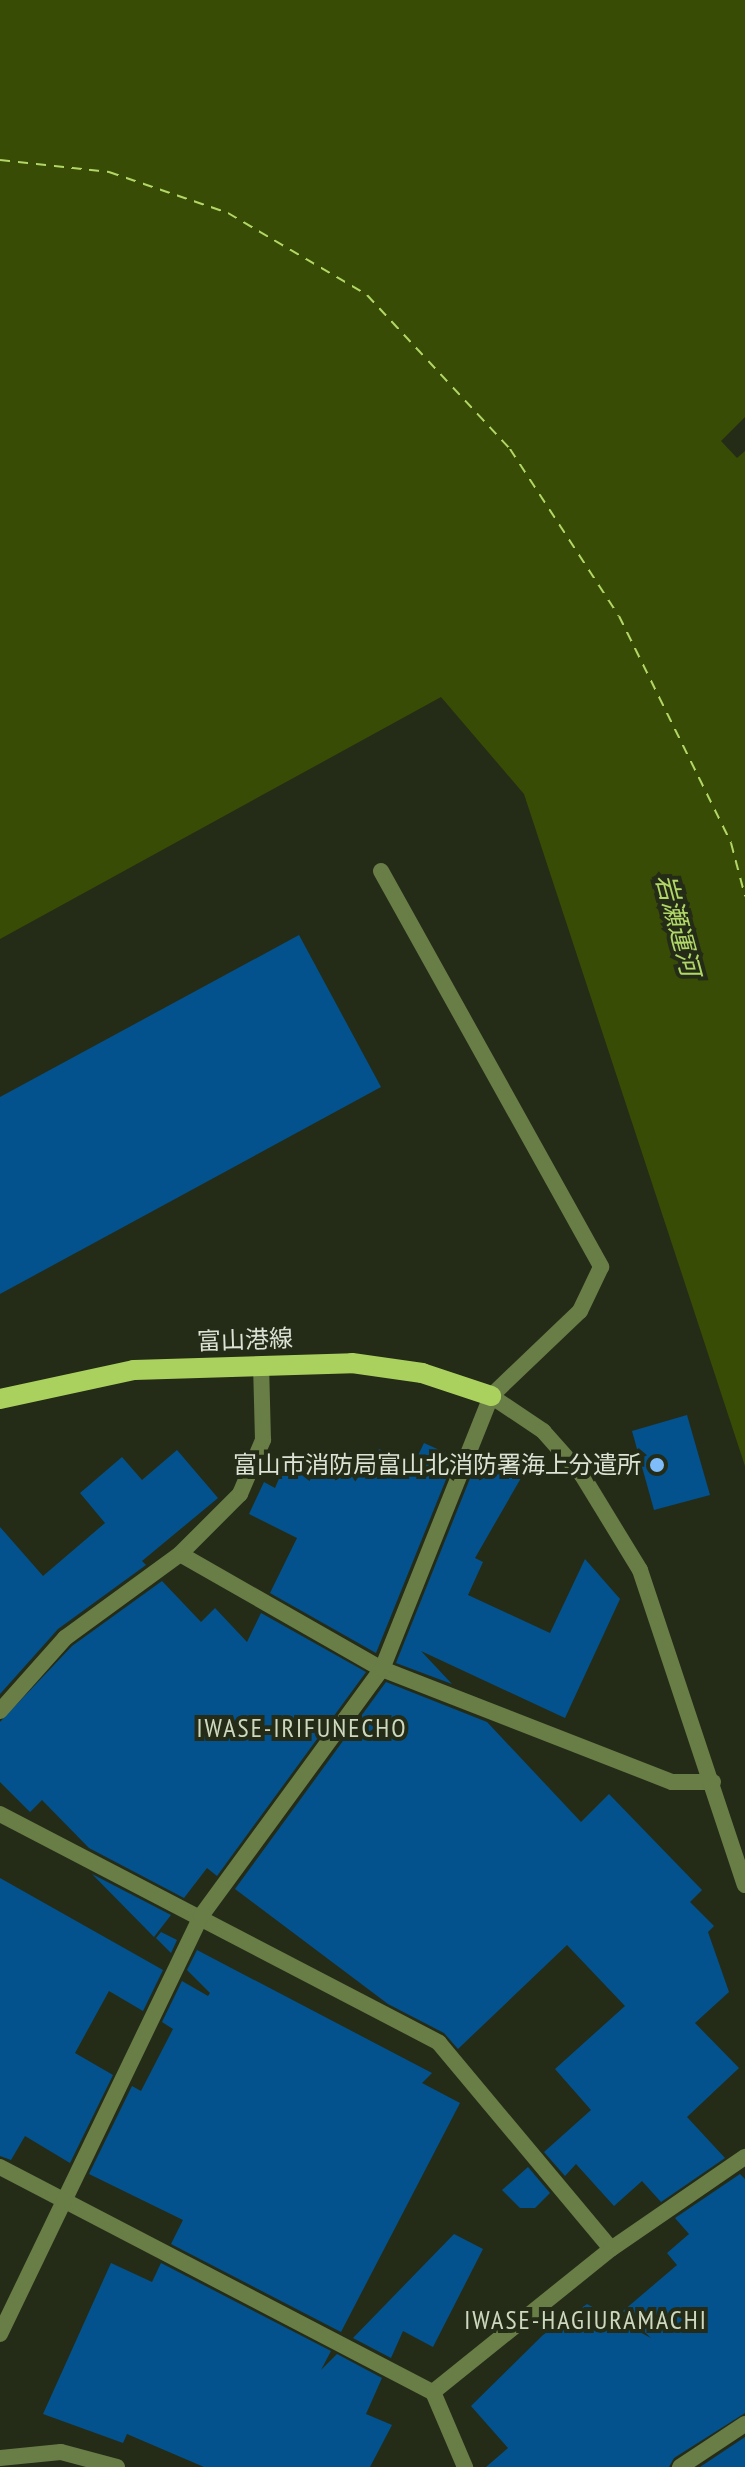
<!DOCTYPE html>
<html>
<head>
<meta charset="utf-8">
<style>
	body { margin:0 }
	#map { position:relative; width:745px; height:2467px; overflow:hidden; background:#242c17; font-family:"PT Sans Narrow","Noto Sans JP",sans-serif }
	div>[style] { position:absolute }
	[style*='--x'] { left:calc(var(--x)*1px); top:calc(var(--y)*1px); width:calc(var(--w)*1px); rotate:calc(var(--a)*1deg) }
	.water>* { inset:0; background:#394c05 }
	.ferry>* { height:2px; margin-top:-1px; transform-origin:0; background:repeating-linear-gradient(90deg,#b1d767 0 10px,transparent 0 18px) }
	.building>* { inset:0; background:#03528d }
	.service>* { height:16px; margin:-8px; padding:0 8px; transform-origin:8px; border-radius:8px; background:#697d47 }
	.minor>* { height:16px; margin:-8px; padding:0 8px; transform-origin:8px; border-radius:8px; background:#697d47 }
	.tertiary>* { height:16px; margin:-8px; padding:0 8px; transform-origin:8px; border-radius:8px; background:#697d47 }
	.primary>* { height:20px; margin:-10px; padding:0 10px; transform-origin:10px; border-radius:10px; background:#aad15d }
	.dots>* { width:22px; height:22px; translate:-50% -50%; box-sizing:border-box; border:4px solid #242c17; border-radius:50% }
	span { translate:-50% -50%; white-space:nowrap; text-align:center; line-height:1.15; -webkit-text-stroke:8px #242c17; paint-order:stroke }
	.street-label { font-size:24px; color:#dce2d4 }
	.poi-label { font-size:24px; color:#dce2d4 }
	.right { translate:-100% -50%; text-align:right }
	.water-label { font-size:26px; color:#b1d767; font-style:italic }
	.neighbourhood-label { font-size:26px; color:#cdd8be; letter-spacing:2px }
</style>
</head>
<body>
<div id="map">
	<div class="water">
		<div style="clip-path:polygon(0 0,745px 0,745px 417px,721px 441px,737px 458px,745px 451px,745px 1466px,524px 794px,441px 697px,0 939px)"></div>
	</div>
	<div class="ferry">
		<div style="--x:0;--y:160;--w:110;--a:6.3"></div>
		<div style="--x:109;--y:172;--w:126;--a:19"></div>
		<div style="--x:228;--y:213;--w:161;--a:30.5"></div>
		<div style="--x:367;--y:295;--w:210;--a:47.1"></div>
		<div style="--x:510;--y:449;--w:199;--a:56.9"></div>
		<div style="--x:619;--y:616;--w:253;--a:63.7"></div>
		<div style="--x:731;--y:843;--w:55;--a:75.2"></div>
	</div>
	<div class="building">
		<div style="clip-path:polygon(299px 935px,381px 1087px,0 1294px,0 1097px)"></div>
		<div style="clip-path:polygon(687px 1415px,710px 1495px,654px 1510px,632px 1431px)"></div>
		<div style="clip-path:polygon(424px 1443px,455px 1457px,376px 1653px,270px 1593px,297px 1538px,249px 1514px,264px 1482px,275px 1488px,290px 1453px,343px 1458px,347px 1451px,373px 1463px,379px 1449px,413px 1466px)"></div>
		<div style="clip-path:polygon(177px 1450px,218px 1498px,142px 1561px,146px 1565px,58px 1629px,0 1694px,0 1527px,43px 1576px,105px 1523px,80px 1493px,122px 1457px,142px 1480px)"></div>
		<div style="clip-path:polygon(491px 1450px,521px 1478px,475px 1558px,483px 1562px,468px 1595px,550px 1633px,585px 1559px,620px 1599px,565px 1718px,421px 1651px,452px 1684px,396px 1663px,475px 1466px,482px 1469px)"></div>
		<div style="clip-path:polygon(162px 1581px,201px 1622px,215px 1608px,247px 1642px,261px 1613px,366px 1672px,217px 1876px,207px 1868px,184px 1898px,89px 1848px,42px 1800px,30px 1812px,0 1782px,0 1722px,72px 1646px)"></div>
		<div style="clip-path:polygon(386px 1682px,487px 1722px,581px 1822px,609px 1794px,702px 1890px,690px 1902px,714px 1926px,708px 1932px,729px 1992px,695px 2023px,739px 2068px,687px 2117px,725px 2158px,661px 2202px,642px 2181px,614px 2206px,576px 2164px,565px 2176px,544px 2152px,591px 2110px,555px 2069px,625px 2006px,567px 1945px,458px 2049px,444px 2033px,388px 2004px,235px 1889px)"></div>
		<div style="clip-path:polygon(92px 1874px,171px 1915px,154px 1937px)"></div>
		<div style="clip-path:polygon(0 1878px,163px 1970px,143px 2011px,109px 1991px,75px 2053px,113px 2075px,70px 2163px,25px 2136px,11px 2160px,0 2156px)"></div>
		<div style="clip-path:polygon(161px 1932px,177px 1940px,171px 1953px,156px 1938px)"></div>
		<div style="clip-path:polygon(197px 1950px,432px 2073px,422px 2083px,460px 2103px,341px 2332px,171px 2244px,183px 2220px,89px 2174px,132px 2086px,141px 2091px,173px 2029px,162px 2022px,182px 1981px,208px 1996px,210px 1993px,187px 1970px)"></div>
		<div style="clip-path:polygon(528px 2167px,550px 2193px,535px 2208px,520px 2208px,502px 2190px)"></div>
		<div style="clip-path:polygon(740px 2174px,745px 2179px,745px 2413px,674px 2458px,669px 2467px,486px 2467px,508px 2448px,471px 2406px,543px 2335px,587px 2304px,651px 2338px,623px 2311px,677px 2265px,667px 2253px,689px 2234px,675px 2218px)"></div>
		<div style="clip-path:polygon(454px 2234px,483px 2249px,433px 2347px,403px 2331px,391px 2358px,353px 2338px)"></div>
		<div style="clip-path:polygon(111px 2263px,152px 2282px,161px 2263px,331px 2351px,321px 2370px,337px 2354px,382px 2378px,366px 2414px,392px 2425px,370px 2467px,204px 2467px,127px 2434px,123px 2443px,43px 2414px)"></div>
		<div style="clip-path:polygon(745px 2437px,745px 2467px,700px 2467px)"></div>
	</div>
	<div class="service">
		<div style="--x:381;--y:871;--w:453;--a:60.9"></div>
		<div style="--x:601;--y:1267;--w:49;--a:115.5"></div>
		<div style="--x:580;--y:1311;--w:123;--a:136.3"></div>
	</div>
	<div class="minor">
		<div style="--x:180;--y:1554;--w:232;--a:29.7"></div>
		<div style="--x:382;--y:1669;--w:311;--a:21.3"></div>
		<div style="--x:672;--y:1782;--w:41;--a:0"></div>
		<div style="--x:0;--y:1711;--w:98;--a:-48.3"></div>
		<div style="--x:65;--y:1638;--w:142;--a:-36.1"></div>
		<div style="--x:180;--y:1554;--w:85;--a:-45"></div>
		<div style="--x:240;--y:1494;--w:59;--a:-66.9"></div>
		<div style="--x:263;--y:1440;--w:75;--a:-91.5"></div>
		<div style="--x:0;--y:1814;--w:495;--a:27.5"></div>
		<div style="--x:439;--y:2043;--w:268;--a:50.1"></div>
		<div style="--x:0;--y:2167;--w:488;--a:27.5"></div>
		<div style="--x:433;--y:2392;--w:228;--a:-38.8"></div>
		<div style="--x:611;--y:2249;--w:163;--a:-34.5"></div>
		<div style="--x:0;--y:2334;--w:464;--a:-64.3"></div>
		<div style="--x:201;--y:1916;--w:306;--a:-53.8"></div>
		<div style="--x:382;--y:1669;--w:294;--a:-68.2"></div>
		<div style="--x:433;--y:2392;--w:82;--a:66.9"></div>
		<div style="--x:0;--y:2458;--w:61;--a:-5.6"></div>
		<div style="--x:61;--y:2452;--w:58;--a:15"></div>
		<div style="--x:680;--y:2467;--w:78;--a:-33.5"></div>
	</div>
	<div class="tertiary">
		<div style="--x:491;--y:1396;--w:63;--a:33.9"></div>
		<div style="--x:543;--y:1431;--w:59;--a:48.4"></div>
		<div style="--x:582;--y:1475;--w:111;--a:58.6"></div>
		<div style="--x:640;--y:1570;--w:332;--a:71.6"></div>
	</div>
	<div class="primary">
		<div style="--x:0;--y:1399;--w:137;--a:-12.2"></div>
		<div style="--x:134;--y:1370;--w:218;--a:-1.8"></div>
		<div style="--x:352;--y:1363;--w:71;--a:8.1"></div>
		<div style="--x:422;--y:1373;--w:73;--a:18.4"></div>
	</div>
	<div class="dots">
		<div style="left:657px;top:1465px;background:#7fbdfa"></div>
	</div>
	<div class="street-label">
		<span style="left:245px;top:1340px;rotate:-2deg">富山港線</span>
	</div>
	<div class="poi-label">
		<span class="right" style="left:641px;top:1465px">富山市消防局富山北消防署海上分遣所</span>
	</div>
	<div class="water-label">
		<span style="left:678px;top:925px;rotate:75deg">岩瀬運河</span>
	</div>
	<div class="neighbourhood-label">
		<span style="left:302px;top:1728px">IWASE-IRIFUNECHO</span>
		<span style="left:586px;top:2320px">IWASE-HAGIURAMACHI</span>
	</div>
</div>
</body>
</html>
